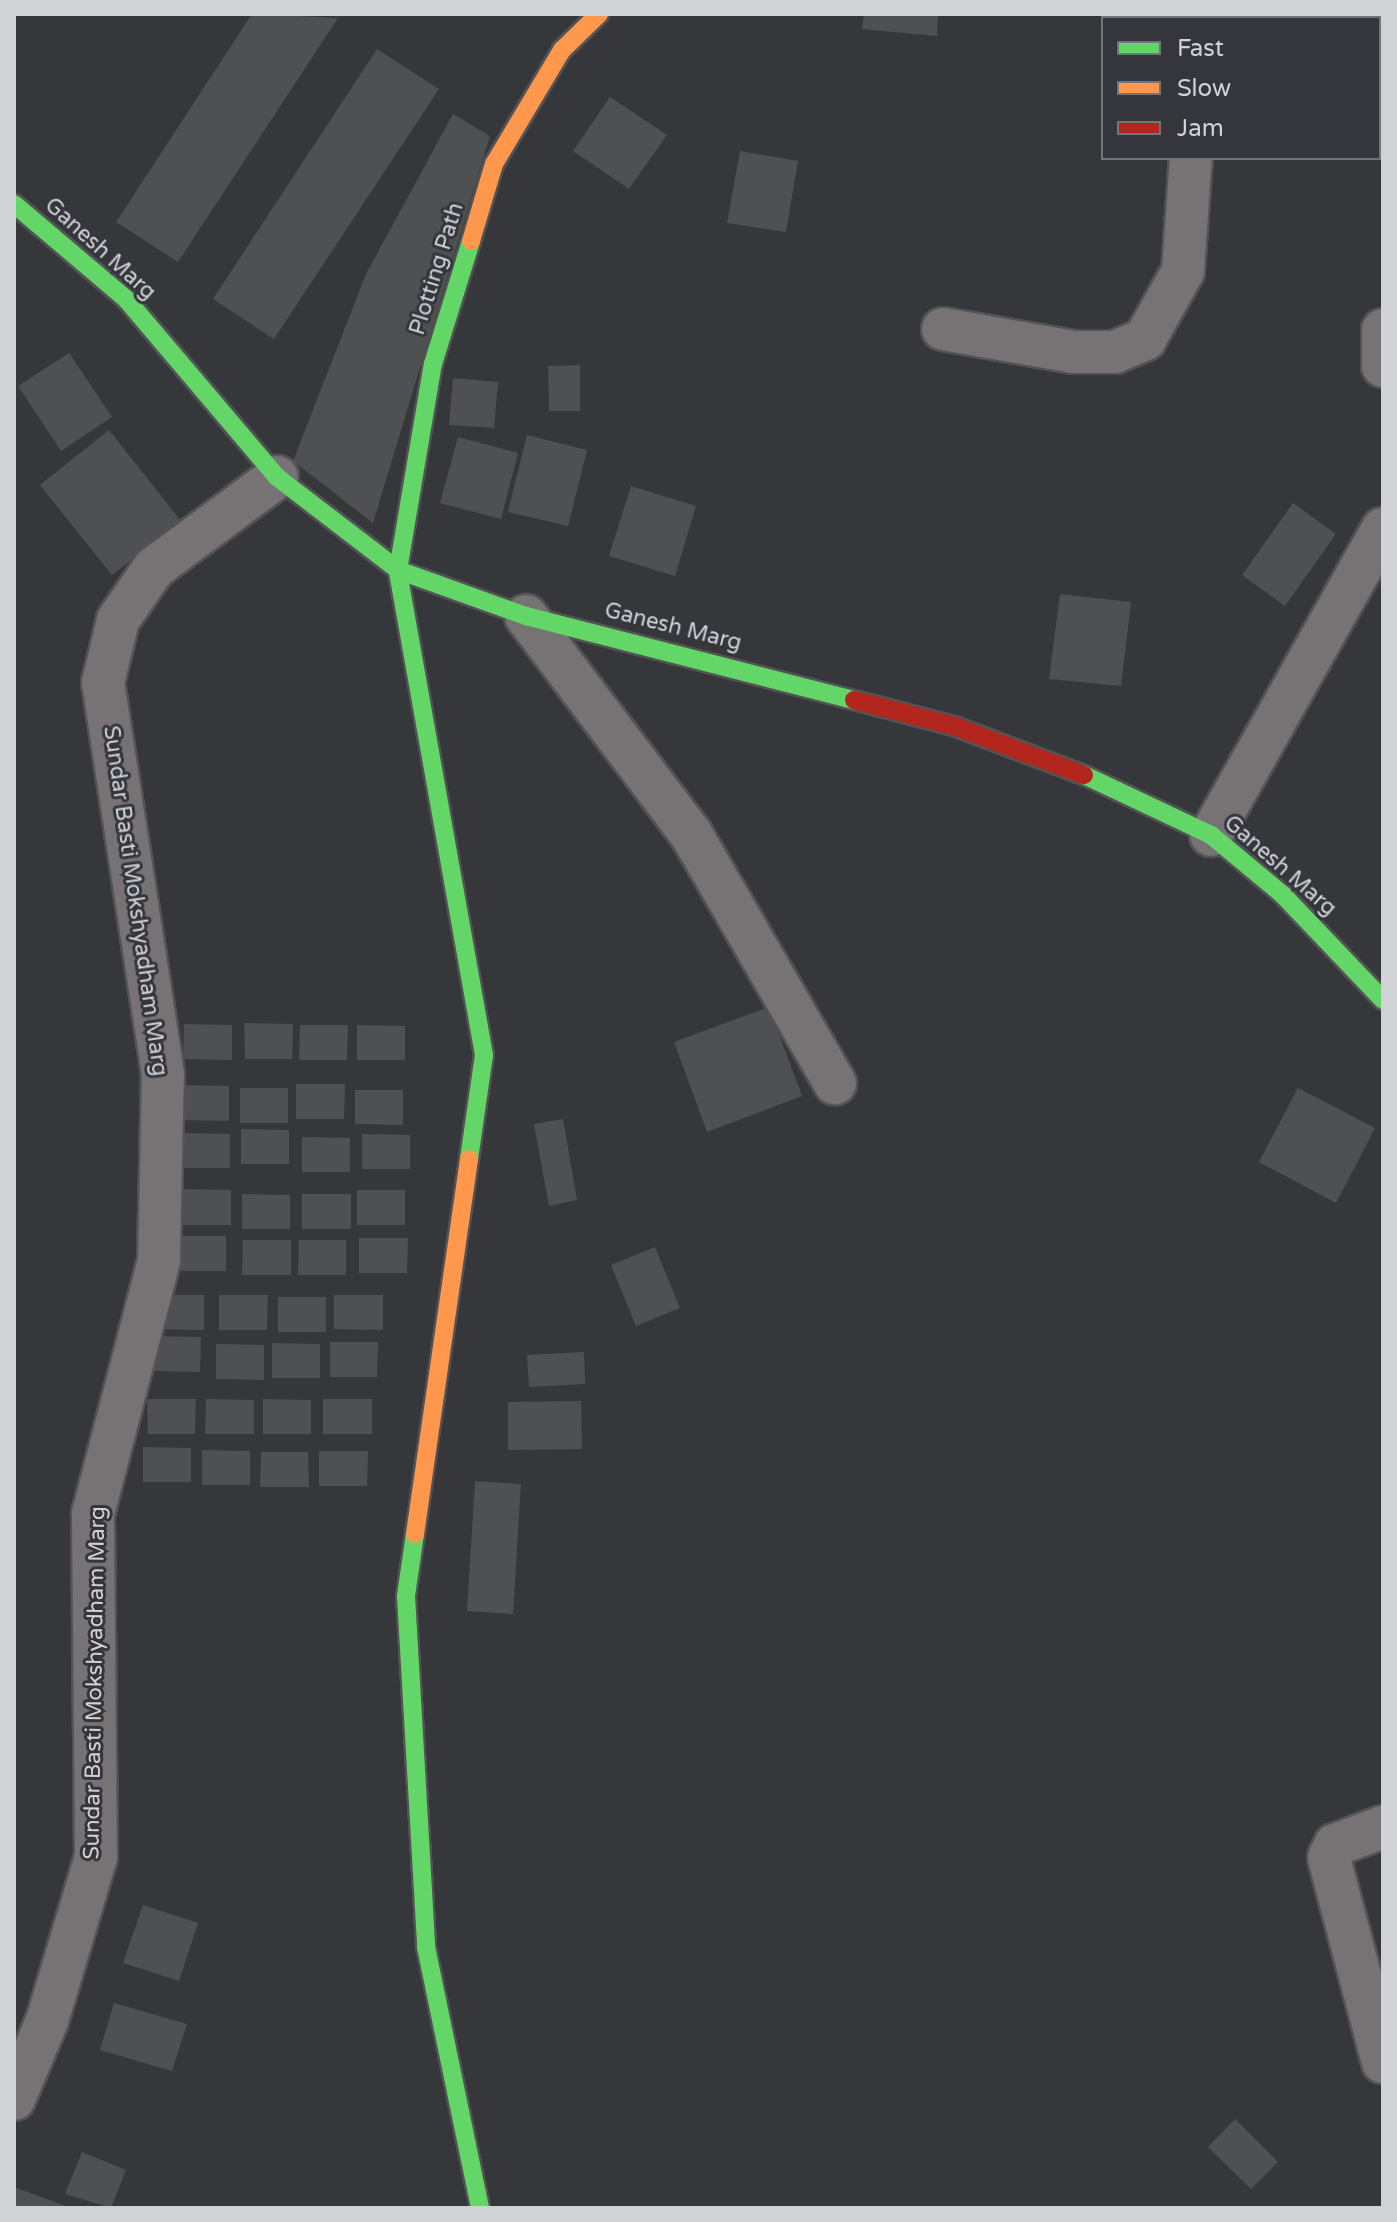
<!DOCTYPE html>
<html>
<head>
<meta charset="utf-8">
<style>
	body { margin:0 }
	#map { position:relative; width:1397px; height:2222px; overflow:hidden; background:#36373a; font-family:"Varela Round",sans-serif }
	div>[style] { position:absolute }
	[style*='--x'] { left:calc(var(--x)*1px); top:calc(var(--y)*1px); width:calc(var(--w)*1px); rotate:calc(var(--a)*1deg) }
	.building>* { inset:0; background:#4f5052 }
	.roads { filter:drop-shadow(2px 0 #535355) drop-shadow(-2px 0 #535355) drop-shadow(0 2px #535355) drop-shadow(0 -2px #535355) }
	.street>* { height:42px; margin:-21px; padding:0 21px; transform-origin:21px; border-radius:21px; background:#777274 }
	.fast>* { height:18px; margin:-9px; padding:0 9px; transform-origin:9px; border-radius:9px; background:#63d668 }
	.slow>* { height:18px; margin:-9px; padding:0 9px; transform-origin:9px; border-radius:9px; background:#ff974d }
	.jam>* { height:18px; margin:-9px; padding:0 9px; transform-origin:9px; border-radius:9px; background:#b3261e }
	span { translate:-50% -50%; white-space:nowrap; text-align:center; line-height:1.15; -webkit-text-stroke:6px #34363c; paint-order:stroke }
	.street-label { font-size:22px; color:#d0d2d6 }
	.frame { position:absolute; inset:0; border:16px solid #d0d2d6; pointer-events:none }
	.legend { position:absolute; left:1101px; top:16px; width:280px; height:144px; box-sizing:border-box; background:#34363c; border:2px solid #72747a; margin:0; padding:10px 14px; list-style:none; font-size:24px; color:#d0d2d6 }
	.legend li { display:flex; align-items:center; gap:16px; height:40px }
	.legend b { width:40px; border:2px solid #72747a }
</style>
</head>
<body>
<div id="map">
	<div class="building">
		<div style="clip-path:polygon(252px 14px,338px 18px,178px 262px,116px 222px)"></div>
		<div style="clip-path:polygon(864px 14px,938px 14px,937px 36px,862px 29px)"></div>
		<div style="clip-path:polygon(377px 49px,439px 89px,274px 339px,213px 299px)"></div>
		<div style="clip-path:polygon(610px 97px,667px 135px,629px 189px,573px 151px)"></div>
		<div style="clip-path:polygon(453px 114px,490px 136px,373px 523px,293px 461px,366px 274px)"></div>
		<div style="clip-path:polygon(740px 151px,798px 161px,786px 232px,727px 223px)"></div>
		<div style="clip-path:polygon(69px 353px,112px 417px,61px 451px,18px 386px)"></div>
		<div style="clip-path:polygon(580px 365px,580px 411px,549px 411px,548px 366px)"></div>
		<div style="clip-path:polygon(453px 378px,498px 382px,494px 428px,449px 425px)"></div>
		<div style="clip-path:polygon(109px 430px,181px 521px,112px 575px,40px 485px)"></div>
		<div style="clip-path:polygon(527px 435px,587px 450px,568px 526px,508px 512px)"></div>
		<div style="clip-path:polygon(458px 437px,518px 453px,501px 519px,440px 503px)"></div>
		<div style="clip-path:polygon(631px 486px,696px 506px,675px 576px,609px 556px)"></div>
		<div style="clip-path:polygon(1293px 503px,1336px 534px,1285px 606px,1242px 575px)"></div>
		<div style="clip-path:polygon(1060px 594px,1131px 602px,1121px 686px,1049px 679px)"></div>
		<div style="clip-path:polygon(769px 1007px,802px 1096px,707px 1132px,674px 1042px)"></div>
		<div style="clip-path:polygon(244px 1023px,293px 1024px,292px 1059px,245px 1059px)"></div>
		<div style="clip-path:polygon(184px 1024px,232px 1025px,232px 1060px,183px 1059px)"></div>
		<div style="clip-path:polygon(300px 1025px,348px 1025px,347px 1060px,299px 1060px)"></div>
		<div style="clip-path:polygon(357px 1025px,405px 1026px,405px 1060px,357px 1060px)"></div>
		<div style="clip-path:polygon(296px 1084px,345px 1084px,344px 1119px,296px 1119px)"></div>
		<div style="clip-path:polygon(182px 1085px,229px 1086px,229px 1121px,181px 1120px)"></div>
		<div style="clip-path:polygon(240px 1088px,288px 1088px,288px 1123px,240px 1123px)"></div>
		<div style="clip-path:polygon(1298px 1088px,1375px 1128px,1336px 1203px,1259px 1162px)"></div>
		<div style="clip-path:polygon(355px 1090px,403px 1090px,403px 1125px,355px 1124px)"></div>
		<div style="clip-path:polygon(563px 1119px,577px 1200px,549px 1206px,534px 1124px)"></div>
		<div style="clip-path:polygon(241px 1129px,289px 1130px,289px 1164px,241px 1164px)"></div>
		<div style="clip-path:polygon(181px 1133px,230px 1134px,230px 1168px,182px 1168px)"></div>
		<div style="clip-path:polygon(362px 1134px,410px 1135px,410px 1169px,362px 1169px)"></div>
		<div style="clip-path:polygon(302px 1137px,350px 1138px,350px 1172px,302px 1172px)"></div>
		<div style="clip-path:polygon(183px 1189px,231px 1190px,231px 1225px,183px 1225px)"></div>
		<div style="clip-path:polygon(357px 1190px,405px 1190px,405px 1225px,357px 1225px)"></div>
		<div style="clip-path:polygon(242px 1194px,290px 1195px,290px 1229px,242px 1229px)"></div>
		<div style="clip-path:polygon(302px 1194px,351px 1194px,351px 1229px,302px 1229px)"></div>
		<div style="clip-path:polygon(177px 1236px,226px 1236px,226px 1271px,177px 1271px)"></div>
		<div style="clip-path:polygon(359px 1238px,408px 1238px,407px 1273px,359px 1273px)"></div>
		<div style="clip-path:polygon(243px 1240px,291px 1240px,291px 1275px,242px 1275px)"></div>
		<div style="clip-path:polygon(299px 1240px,346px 1240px,346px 1275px,298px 1275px)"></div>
		<div style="clip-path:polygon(655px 1247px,680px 1308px,636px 1326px,611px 1265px)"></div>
		<div style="clip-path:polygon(156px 1295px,204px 1295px,204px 1330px,155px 1329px)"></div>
		<div style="clip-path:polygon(219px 1295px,268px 1295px,267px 1330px,219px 1330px)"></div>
		<div style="clip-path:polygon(334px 1295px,383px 1295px,383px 1330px,334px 1329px)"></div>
		<div style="clip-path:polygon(278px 1297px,326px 1297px,326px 1332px,278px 1332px)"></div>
		<div style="clip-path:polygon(152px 1336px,201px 1337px,200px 1372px,152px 1371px)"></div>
		<div style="clip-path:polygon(330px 1342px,378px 1342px,377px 1377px,330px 1377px)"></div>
		<div style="clip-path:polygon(272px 1343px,320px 1344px,320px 1378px,272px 1378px)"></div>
		<div style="clip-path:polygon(216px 1344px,264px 1345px,264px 1380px,216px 1379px)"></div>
		<div style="clip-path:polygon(584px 1352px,585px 1384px,529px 1387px,527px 1355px)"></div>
		<div style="clip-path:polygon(147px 1399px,196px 1399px,195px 1434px,148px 1434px)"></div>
		<div style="clip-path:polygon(206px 1399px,254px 1400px,254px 1434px,205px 1434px)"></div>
		<div style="clip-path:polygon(263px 1399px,311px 1400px,311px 1434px,263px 1434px)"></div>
		<div style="clip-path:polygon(323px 1399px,372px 1399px,372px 1434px,323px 1434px)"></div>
		<div style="clip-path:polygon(581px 1401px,582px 1449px,508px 1450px,508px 1402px)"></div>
		<div style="clip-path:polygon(143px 1447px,191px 1448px,191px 1482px,143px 1482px)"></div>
		<div style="clip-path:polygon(202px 1450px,250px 1451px,250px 1485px,202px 1485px)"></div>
		<div style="clip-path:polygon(319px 1451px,368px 1451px,367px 1486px,319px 1486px)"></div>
		<div style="clip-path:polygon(261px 1452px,308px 1452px,309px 1487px,260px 1487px)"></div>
		<div style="clip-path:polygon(475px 1481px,521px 1484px,513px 1614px,467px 1611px)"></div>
		<div style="clip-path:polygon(143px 1905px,198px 1923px,179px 1981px,123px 1963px)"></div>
		<div style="clip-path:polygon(114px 2003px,187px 2024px,172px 2071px,100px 2050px)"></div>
		<div style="clip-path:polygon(1235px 2119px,1278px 2162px,1251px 2189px,1208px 2147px)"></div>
		<div style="clip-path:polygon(82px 2152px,126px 2170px,111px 2208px,65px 2194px)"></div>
		<div style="clip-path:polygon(14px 2187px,71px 2208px,14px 2208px)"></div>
	</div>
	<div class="roads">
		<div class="street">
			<div style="--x:1214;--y:14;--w:21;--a:11"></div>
			<div style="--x:1379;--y:51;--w:4;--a:14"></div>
			<div style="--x:943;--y:329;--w:132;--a:10"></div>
			<div style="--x:1073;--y:352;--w:42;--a:0"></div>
			<div style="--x:1115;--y:352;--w:33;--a:-23"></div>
			<div style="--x:1145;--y:339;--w:78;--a:-60.8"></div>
			<div style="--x:1183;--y:271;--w:113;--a:-86"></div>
			<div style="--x:1383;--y:330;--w:36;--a:90"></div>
			<div style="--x:526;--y:616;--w:273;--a:52.9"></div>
			<div style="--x:691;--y:834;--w:288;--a:60"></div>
			<div style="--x:1211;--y:835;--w:351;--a:-60.7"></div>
			<div style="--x:1383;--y:1827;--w:51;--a:159.4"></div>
			<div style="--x:1335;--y:1845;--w:14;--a:115"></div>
			<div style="--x:1329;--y:1858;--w:211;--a:75.2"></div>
			<div style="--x:14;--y:2099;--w:85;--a:-67.1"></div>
			<div style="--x:47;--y:2021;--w:171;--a:-73.4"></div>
			<div style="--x:96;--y:1857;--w:343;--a:-90.5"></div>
			<div style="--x:93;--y:1514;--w:262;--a:-75.4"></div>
			<div style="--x:159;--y:1260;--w:186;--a:-88.8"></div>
			<div style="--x:163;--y:1074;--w:396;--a:-98.7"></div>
			<div style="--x:103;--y:683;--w:65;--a:-76.6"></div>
			<div style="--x:118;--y:620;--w:63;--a:-55.3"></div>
			<div style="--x:154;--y:568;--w:153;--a:-36.5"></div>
		</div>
		<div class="fast">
			<div style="--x:14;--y:204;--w:147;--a:40.3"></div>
			<div style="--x:126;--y:299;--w:233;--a:49.7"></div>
			<div style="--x:277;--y:477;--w:153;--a:37.5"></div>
			<div style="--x:398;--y:570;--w:136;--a:19.8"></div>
			<div style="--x:526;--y:616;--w:339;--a:14.4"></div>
			<div style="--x:1084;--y:775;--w:140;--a:25.3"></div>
			<div style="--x:1211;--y:835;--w:94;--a:39.8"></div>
			<div style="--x:1283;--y:895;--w:145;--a:46.4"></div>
			<div style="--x:469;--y:1159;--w:105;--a:-81.8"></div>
			<div style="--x:484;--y:1055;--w:493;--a:-100.1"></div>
			<div style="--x:398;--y:570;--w:209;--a:-80.4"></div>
			<div style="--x:433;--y:364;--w:129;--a:-72.8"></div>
			<div style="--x:415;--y:1534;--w:63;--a:98.3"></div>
			<div style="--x:406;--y:1596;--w:352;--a:86.7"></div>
			<div style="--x:426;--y:1947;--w:267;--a:78.3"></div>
		</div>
		<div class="slow">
			<div style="--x:471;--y:241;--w:80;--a:-73.4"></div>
			<div style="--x:494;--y:164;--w:133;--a:-59.2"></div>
			<div style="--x:562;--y:50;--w:52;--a:-44.2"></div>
			<div style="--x:415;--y:1534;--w:379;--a:-81.8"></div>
		</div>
		<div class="jam">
			<div style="--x:854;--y:700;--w:103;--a:14.6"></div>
			<div style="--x:954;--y:726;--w:139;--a:20.7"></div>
		</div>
	</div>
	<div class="street-label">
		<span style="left:100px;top:249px;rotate:42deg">Ganesh Marg</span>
		<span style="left:437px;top:269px;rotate:-73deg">Plotting Path</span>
		<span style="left:673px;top:627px;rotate:14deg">Ganesh Marg</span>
		<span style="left:1280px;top:866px;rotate:41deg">Ganesh Marg</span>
		<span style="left:135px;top:901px;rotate:82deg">Sundar Basti Mokshyadham Marg</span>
		<span style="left:95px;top:1683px;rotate:-89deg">Sundar Basti Mokshyadham Marg</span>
	</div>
	<div class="frame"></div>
	<ul class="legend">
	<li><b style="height:10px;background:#63d668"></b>Fast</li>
	<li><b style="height:10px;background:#ff974d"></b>Slow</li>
	<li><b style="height:10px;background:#b3261e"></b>Jam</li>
	</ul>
</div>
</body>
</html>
